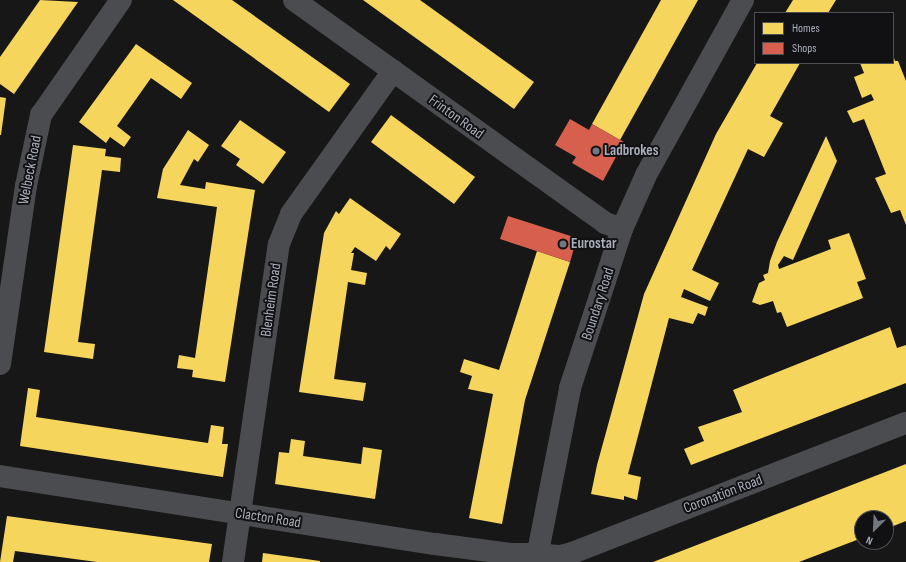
<!DOCTYPE html>
<html>
<head>
<meta charset="utf-8">
<style>
	body { margin:0 }
	#map { position:relative; width:906px; height:562px; overflow:hidden; background:#171717; font-family:"Sofia Sans Condensed",sans-serif }
	div>[style] { position:absolute }
	[style*='--x'] { left:calc(var(--x)*1px); top:calc(var(--y)*1px); width:calc(var(--w)*1px); rotate:calc(var(--a)*1deg) }
	.homes>* { inset:0; background:#f6d55c }
	.shops>* { inset:0; background:#d6604d }
	.minor>* { height:22px; margin:-11px; padding:0 11px; transform-origin:11px; border-radius:11px; background:#4b4c50 }
	.tertiary>* { height:22px; margin:-11px; padding:0 11px; transform-origin:11px; border-radius:11px; background:#4b4c50 }
	.dots>* { width:11px; height:11px; translate:-50% -50%; box-sizing:border-box; border:2px solid #111113; border-radius:50% }
	span { translate:-50% -50%; white-space:nowrap; text-align:center; line-height:1.15; -webkit-text-stroke:4px #111113; paint-order:stroke }
	.street-label { font-size:15px; color:#a8adb8 }
	.poi-label { font-size:15px; color:#a8adb8; font-weight:700 }
	.left { translate:0 -50%; text-align:left }
	.legend { position:absolute; left:754px; top:12px; width:140px; height:52px; box-sizing:border-box; background:#111113; border:1px solid #4d4f55; margin:0; padding:5px 7px; list-style:none; font-size:12px; color:#a8adb8 }
	.legend li { display:flex; align-items:center; gap:8px; height:20px }
	.legend b { width:20px; border:1px solid #4d4f55 }
	.north { position:absolute; left:854px; top:510px; width:40px; height:40px; box-sizing:border-box; background:#111113; border:1px solid #4d4f55; border-radius:50%; rotate:204deg; font-size:11px; font-weight:700; line-height:16px; text-align:center; color:#a8adb8 }
	.north::after { content:''; display:block; margin:auto; width:14px; height:18px; background:#757880; clip-path:polygon(50% 0,100% 100%,50% 72%,0 100%) }
</style>
</head>
<body>
<div id="map">
	<div class="homes">
		<div style="clip-path:polygon(40px 0,78px 2px,14px 94px,0 84px,0 57px)"></div>
		<div style="clip-path:polygon(173px 0,232px 0,350px 84px,329px 112px)"></div>
		<div style="clip-path:polygon(363px 0,420px 0,534px 82px,514px 109px)"></div>
		<div style="clip-path:polygon(661px 0,698px 0,620px 140px,592px 124px)"></div>
		<div style="clip-path:polygon(793px 0,836px 0,828px 13px,785px 13px)"></div>
		<div style="clip-path:polygon(136px 44px,192px 83px,181px 99px,151px 78px,117px 126px,131px 137px,124px 147px,110px 137px,106px 143px,79px 122px)"></div>
		<div style="clip-path:polygon(893px 55px,895px 61px,898px 61px,906px 81px,906px 225px,900px 210px,891px 213px,875px 178px,886px 174px,864px 119px,853px 123px,847px 111px,874px 100px,871px 94px,862px 98px,854px 77px,864px 73px,860px 63px,893px 63px)"></div>
		<div style="clip-path:polygon(757px 63px,800px 63px,770px 116px,783px 123px,764px 157px,748px 149px,692px 270px,719px 283px,710px 301px,684px 289px,681px 297px,708px 307px,705px 316px,698px 313px,693px 324px,669px 318px,628px 474px,641px 477px,637px 500px,624px 496px,624px 500px,591px 494px,597px 465px,644px 294px,716px 134px)"></div>
		<div style="clip-path:polygon(0 97px,6px 98px,1px 135px,0 135px)"></div>
		<div style="clip-path:polygon(391px 115px,475px 177px,454px 204px,371px 142px)"></div>
		<div style="clip-path:polygon(240px 120px,286px 152px,263px 184px,236px 165px,240px 159px,221px 146px)"></div>
		<div style="clip-path:polygon(188px 130px,209px 145px,198px 162px,194px 159px,180px 185px,205px 189px,206px 182px,255px 190px,225px 382px,192px 377px,193px 370px,177px 368px,179px 355px,195px 358px,217px 207px,157px 198px,163px 169px)"></div>
		<div style="clip-path:polygon(826px 136px,837px 161px,793px 260px,784px 256px,778px 265px,779px 269px,831px 249px,828px 240px,849px 233px,866px 279px,857px 282px,863px 298px,787px 327px,781px 312px,777px 313px,773px 301px,760px 305px,752px 302px,759px 283px,765px 280px,763px 275px,768px 273px,770px 261px,777px 242px)"></div>
		<div style="clip-path:polygon(73px 145px,106px 149px,105px 156px,121px 158px,120px 172px,102px 170px,78px 342px,95px 344px,93px 359px,44px 352px)"></div>
		<div style="clip-path:polygon(350px 198px,401px 234px,390px 250px,386px 246px,376px 261px,355px 247px,351px 253px,354px 253px,351px 270px,367px 273px,365px 285px,348px 282px,334px 379px,366px 383px,363px 401px,299px 392px,324px 233px,336px 211px,339px 214px)"></div>
		<div style="clip-path:polygon(537px 251px,570px 262px,525px 400px,502px 524px,469px 518px,493px 394px,468px 389px,472px 376px,460px 372px,464px 359px,499px 370px)"></div>
		<div style="clip-path:polygon(890px 327px,897px 348px,906px 345px,906px 383px,691px 465px,684px 449px,704px 441px,698px 427px,742px 412px,733px 390px)"></div>
		<div style="clip-path:polygon(28px 388px,40px 390px,36px 417px,208px 443px,211px 425px,224px 427px,222px 444px,228px 444px,223px 477px,20px 446px)"></div>
		<div style="clip-path:polygon(291px 439px,305px 441px,303px 456px,361px 464px,363px 447px,382px 450px,375px 499px,275px 484px,279px 452px,289px 453px)"></div>
		<div style="clip-path:polygon(906px 464px,906px 521px,886px 529px,886px 518px,862px 518px,862px 538px,799px 562px,653px 562px)"></div>
		<div style="clip-path:polygon(7px 516px,212px 544px,209px 562px,97px 562px,15px 551px,13px 562px,0 562px)"></div>
		<div style="clip-path:polygon(263px 553px,320px 561px,320px 562px,262px 562px)"></div>
	</div>
	<div class="shops">
		<div style="clip-path:polygon(570px 119px,589px 130px,592px 124px,624px 142px,603px 181px,572px 163px,576px 157px,555px 145px)"></div>
		<div style="clip-path:polygon(508px 216px,577px 238px,570px 262px,500px 239px)"></div>
	</div>
	<div class="minor">
		<div style="--x:294;--y:0;--w:383;--a:35.6"></div>
		<div style="--x:605;--y:223;--w:18;--a:19"></div>
		<div style="--x:0;--y:364;--w:180;--a:-81.7"></div>
		<div style="--x:26;--y:186;--w:73;--a:-78.1"></div>
		<div style="--x:41;--y:115;--w:140;--a:-55.2"></div>
		<div style="--x:537;--y:554;--w:24;--a:5"></div>
		<div style="--x:561;--y:556;--w:11;--a:-15"></div>
		<div style="--x:572;--y:553;--w:358;--a:-21.3"></div>
		<div style="--x:233;--y:562;--w:321;--a:-81.8"></div>
		<div style="--x:279;--y:244;--w:32;--a:-68"></div>
		<div style="--x:291;--y:214;--w:176;--a:-54.5"></div>
	</div>
	<div class="tertiary">
		<div style="--x:0;--y:476;--w:440;--a:8.9"></div>
		<div style="--x:435;--y:544;--w:78;--a:7.4"></div>
		<div style="--x:512;--y:554;--w:25;--a:0"></div>
		<div style="--x:536;--y:562;--w:177;--a:-78.9"></div>
		<div style="--x:570;--y:388;--w:167;--a:-71.9"></div>
		<div style="--x:622;--y:229;--w:59;--a:-66"></div>
		<div style="--x:646;--y:175;--w:200;--a:-61"></div>
	</div>
	<div class="dots">
		<div style="left:596px;top:151px;background:#757880"></div>
		<div style="left:563px;top:244px;background:#757880"></div>
	</div>
	<div class="street-label">
		<span style="left:456px;top:117px;rotate:36deg">Frinton Road</span>
		<span style="left:30px;top:170px;rotate:-79deg">Welbeck Road</span>
		<span style="left:271px;top:300px;rotate:-82deg">Blenheim Road</span>
		<span style="left:598px;top:304px;rotate:-72deg">Boundary Road</span>
		<span style="left:723px;top:494px;rotate:-21deg">Coronation Road</span>
		<span style="left:268px;top:518px;rotate:9deg">Clacton Road</span>
	</div>
	<div class="poi-label">
		<span class="left" style="left:604px;top:151px">Ladbrokes</span>
		<span class="left" style="left:571px;top:244px">Eurostar</span>
	</div>
	<ul class="legend">
	<li><b style="height:11px;background:#f6d55c"></b>Homes</li>
	<li><b style="height:11px;background:#d6604d"></b>Shops</li>
	</ul>
	<div class="north">N</div>
</div>
</body>
</html>
